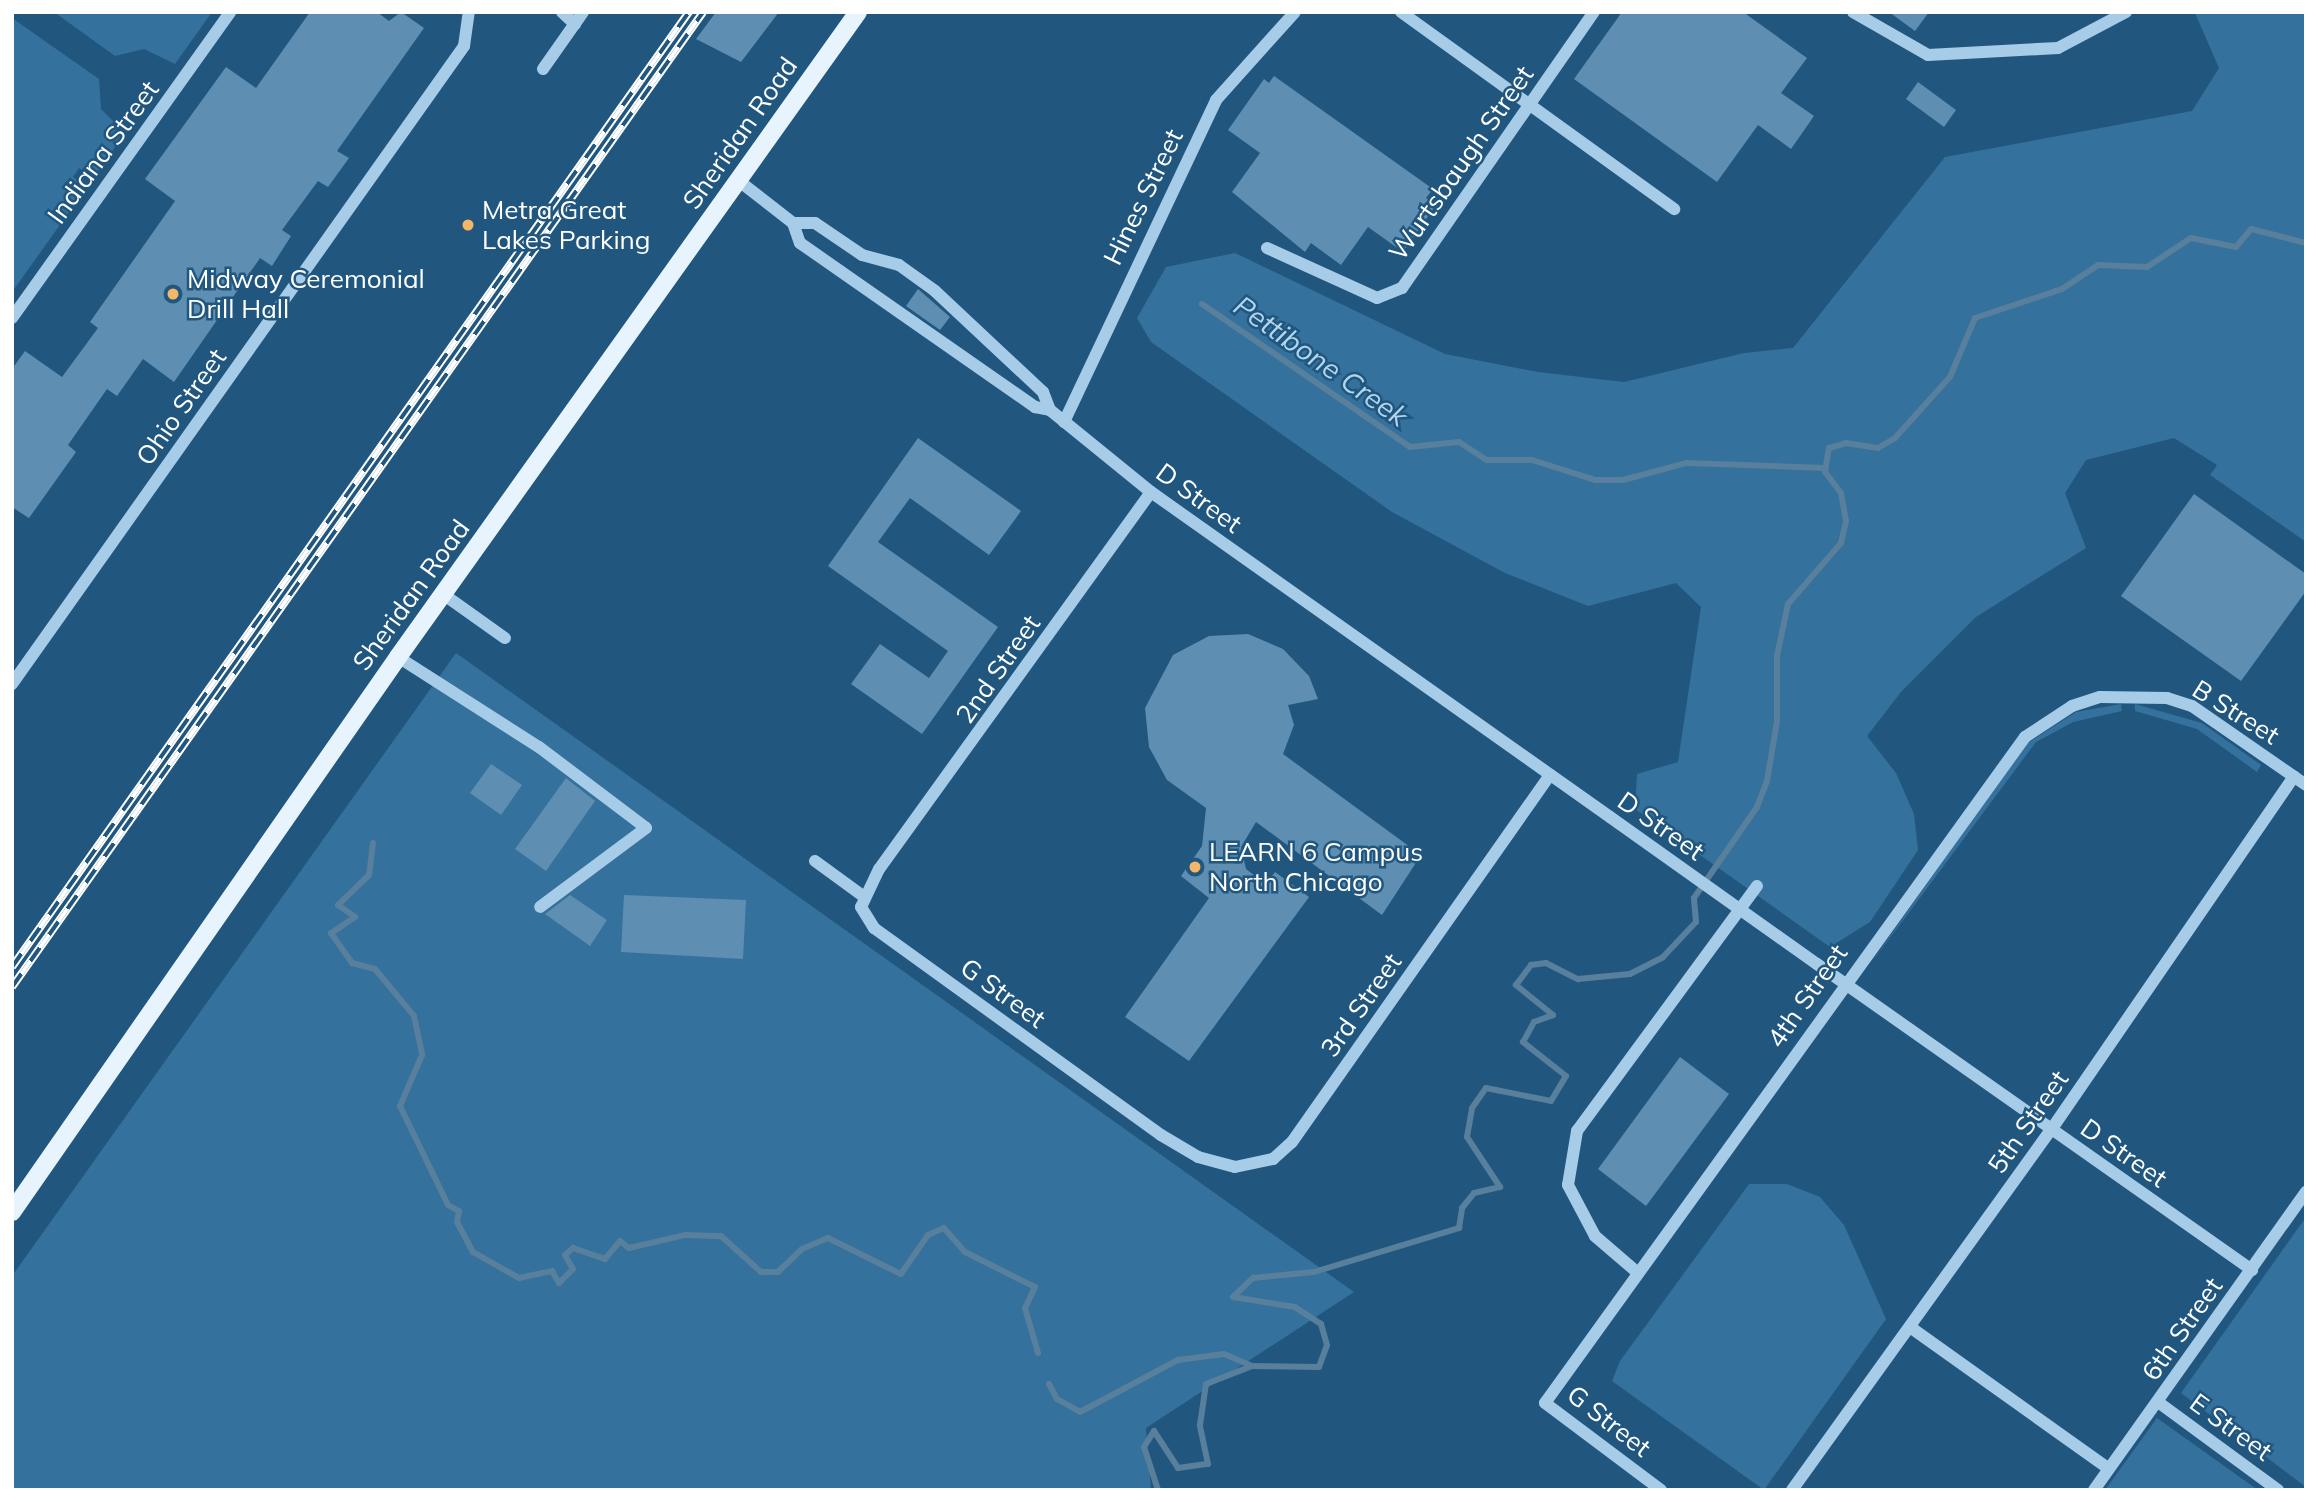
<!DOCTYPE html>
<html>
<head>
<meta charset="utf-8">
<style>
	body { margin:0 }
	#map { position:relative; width:2318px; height:1502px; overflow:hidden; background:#21577e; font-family:Mulish,sans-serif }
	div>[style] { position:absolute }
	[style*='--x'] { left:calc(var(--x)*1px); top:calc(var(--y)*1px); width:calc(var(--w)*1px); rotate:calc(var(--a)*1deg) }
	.green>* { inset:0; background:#34719c }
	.stream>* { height:6px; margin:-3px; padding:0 3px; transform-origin:3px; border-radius:3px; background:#587f9b }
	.building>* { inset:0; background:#5e8fb2 }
	.minor>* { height:12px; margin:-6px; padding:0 6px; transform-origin:6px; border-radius:6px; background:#a6cce7 }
	.major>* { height:18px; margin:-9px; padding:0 9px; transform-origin:9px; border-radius:9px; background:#e7f3fd }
	.rail>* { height:8px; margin-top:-4px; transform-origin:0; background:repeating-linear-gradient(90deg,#21577e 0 16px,#fff 0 32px); box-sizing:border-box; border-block:2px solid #fff }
	.minor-bridge>* { height:12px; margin:-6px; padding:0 6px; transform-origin:6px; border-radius:6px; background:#a6cce7 }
	.dots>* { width:19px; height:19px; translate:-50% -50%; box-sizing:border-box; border:4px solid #21577e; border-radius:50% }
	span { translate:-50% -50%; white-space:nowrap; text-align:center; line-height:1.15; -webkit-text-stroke:5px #21577e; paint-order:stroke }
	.street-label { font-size:26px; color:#fff }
	.poi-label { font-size:26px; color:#fff }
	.left { translate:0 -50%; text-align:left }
	.water-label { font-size:28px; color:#b1d6ef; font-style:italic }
	.frame { position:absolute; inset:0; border:14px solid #fff; pointer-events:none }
</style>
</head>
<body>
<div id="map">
	<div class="green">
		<div style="clip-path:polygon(54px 12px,212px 12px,175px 64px,144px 49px,115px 56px)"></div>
		<div style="clip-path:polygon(2306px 12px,2306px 542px,2210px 475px,2217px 465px,2174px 438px,2086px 460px,2065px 493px,2086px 548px,1976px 617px,1901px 692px,1867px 736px,1896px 773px,1914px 814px,1918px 850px,1870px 922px,1830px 947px,1635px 809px,1637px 774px,1678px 762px,1701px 607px,1676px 583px,1588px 606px,1505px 573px,1392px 512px,1151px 342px,1137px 318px,1166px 267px,1235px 253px,1445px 354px,1538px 372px,1624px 382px,1744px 353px,1793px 348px,1945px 157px,2192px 111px,2219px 68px,2195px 13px)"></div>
		<div style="clip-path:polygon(12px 18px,99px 79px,101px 109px,125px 133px,93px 178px,79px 168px,73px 177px,87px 187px,12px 292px)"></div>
		<div style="clip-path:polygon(456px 653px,1354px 1292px,1146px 1428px,1151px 1490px,12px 1490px,12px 1276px)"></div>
		<div style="clip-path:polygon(2121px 704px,2122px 711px,2073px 722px,2036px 742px,1869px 966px,2026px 744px,2076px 712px)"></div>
		<div style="clip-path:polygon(2135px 704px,2202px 723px,2261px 765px,2257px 772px,2197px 729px,2135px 711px)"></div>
		<div style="clip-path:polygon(1749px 1184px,1787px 1184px,1820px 1197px,1844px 1225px,1886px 1319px,1764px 1490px,1612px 1381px,1620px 1361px)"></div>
		<div style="clip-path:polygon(2306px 1217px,2306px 1487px,2181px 1393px)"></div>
		<div style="clip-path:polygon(2157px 1418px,2258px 1490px,2105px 1490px)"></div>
	</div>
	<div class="stream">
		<div style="--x:1202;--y:304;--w:252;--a:34.5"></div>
		<div style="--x:1410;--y:447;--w:49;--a:-5.8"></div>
		<div style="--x:1459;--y:442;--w:33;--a:33"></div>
		<div style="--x:1487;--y:460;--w:45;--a:0"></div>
		<div style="--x:1532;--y:460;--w:66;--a:17.6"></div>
		<div style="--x:1595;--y:480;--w:28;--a:0"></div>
		<div style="--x:1623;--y:480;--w:65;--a:-15.1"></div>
		<div style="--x:1686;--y:463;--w:140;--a:2"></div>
		<div style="--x:373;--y:843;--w:32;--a:97"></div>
		<div style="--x:369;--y:875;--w:43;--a:135.9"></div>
		<div style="--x:338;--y:905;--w:21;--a:35"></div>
		<div style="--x:355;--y:917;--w:29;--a:146"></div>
		<div style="--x:331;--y:933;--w:37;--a:55"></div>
		<div style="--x:352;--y:963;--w:24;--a:15"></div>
		<div style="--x:375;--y:969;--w:61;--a:50.3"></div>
		<div style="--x:414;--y:1016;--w:40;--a:78"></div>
		<div style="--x:422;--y:1055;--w:56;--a:113.3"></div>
		<div style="--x:400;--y:1106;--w:110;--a:64.1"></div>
		<div style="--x:448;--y:1205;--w:13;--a:29"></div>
		<div style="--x:459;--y:1211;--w:11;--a:100"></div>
		<div style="--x:457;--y:1222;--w:34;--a:62"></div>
		<div style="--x:473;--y:1252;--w:53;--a:29.5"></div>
		<div style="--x:519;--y:1278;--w:34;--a:-12"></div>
		<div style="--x:552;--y:1271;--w:14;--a:60"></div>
		<div style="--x:559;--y:1283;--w:20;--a:-45"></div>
		<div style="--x:573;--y:1269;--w:16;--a:-120"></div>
		<div style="--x:565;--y:1255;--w:11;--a:-41"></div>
		<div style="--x:573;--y:1248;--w:34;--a:19"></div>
		<div style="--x:605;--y:1259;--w:23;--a:-50"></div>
		<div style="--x:620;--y:1241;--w:11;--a:38"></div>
		<div style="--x:629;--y:1248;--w:57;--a:-13.1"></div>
		<div style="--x:685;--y:1235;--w:36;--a:2"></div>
		<div style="--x:721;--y:1236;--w:54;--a:42"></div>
		<div style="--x:761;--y:1272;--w:17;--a:0"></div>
		<div style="--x:778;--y:1272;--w:33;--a:-44"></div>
		<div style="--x:802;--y:1249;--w:28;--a:-23"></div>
		<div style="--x:828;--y:1238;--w:81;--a:26.3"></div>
		<div style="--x:901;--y:1274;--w:47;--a:-55.3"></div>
		<div style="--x:928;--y:1235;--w:17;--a:-24"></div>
		<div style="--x:944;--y:1228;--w:32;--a:49"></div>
		<div style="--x:965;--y:1252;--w:78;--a:26.6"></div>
		<div style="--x:1035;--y:1287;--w:23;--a:115"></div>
		<div style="--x:1025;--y:1308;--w:47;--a:73.9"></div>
		<div style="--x:1049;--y:1384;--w:17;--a:62"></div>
		<div style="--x:1057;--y:1399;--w:26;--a:29"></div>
		<div style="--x:1080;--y:1412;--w:111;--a:-28"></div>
		<div style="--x:1178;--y:1360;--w:46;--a:-7.4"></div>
		<div style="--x:1224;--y:1354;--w:30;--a:23"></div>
		<div style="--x:1252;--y:1366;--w:67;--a:0.9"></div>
		<div style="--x:1319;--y:1367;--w:23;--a:-70"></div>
		<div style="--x:1327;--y:1345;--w:22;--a:-106"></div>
		<div style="--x:1321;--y:1324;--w:31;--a:-147"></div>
		<div style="--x:1295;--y:1307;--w:63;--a:-170.8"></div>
		<div style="--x:1233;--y:1297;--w:28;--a:-44"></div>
		<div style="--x:1253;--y:1278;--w:61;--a:-5.6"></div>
		<div style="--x:1314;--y:1272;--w:152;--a:-16.9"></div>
		<div style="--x:1459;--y:1228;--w:20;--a:-81"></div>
		<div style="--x:1462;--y:1208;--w:19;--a:-51"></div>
		<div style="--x:1474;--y:1193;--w:27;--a:-13"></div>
		<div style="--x:1500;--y:1187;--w:60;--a:-123.4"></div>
		<div style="--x:1467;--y:1137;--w:29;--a:-80"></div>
		<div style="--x:1472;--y:1108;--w:24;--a:-55"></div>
		<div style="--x:1486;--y:1088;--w:66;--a:11.3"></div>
		<div style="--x:1551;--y:1101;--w:29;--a:-59"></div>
		<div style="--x:1566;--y:1076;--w:55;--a:-141.7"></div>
		<div style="--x:1523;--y:1042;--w:23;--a:-61"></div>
		<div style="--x:1534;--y:1022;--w:20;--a:-20"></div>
		<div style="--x:1553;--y:1015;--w:48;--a:-141"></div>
		<div style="--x:1516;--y:985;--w:25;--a:-53"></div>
		<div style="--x:1531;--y:965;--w:15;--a:-8"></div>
		<div style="--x:1546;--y:963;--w:36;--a:27"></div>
		<div style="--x:1578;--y:979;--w:52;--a:-5.5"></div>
		<div style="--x:1630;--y:974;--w:37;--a:-27"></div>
		<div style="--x:1663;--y:957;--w:48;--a:-46.7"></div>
		<div style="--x:1696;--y:922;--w:24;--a:-95"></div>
		<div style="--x:1694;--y:898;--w:111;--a:-55.3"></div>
		<div style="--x:1757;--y:807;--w:28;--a:-69"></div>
		<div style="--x:1767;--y:781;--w:61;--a:-80.5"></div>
		<div style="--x:1777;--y:721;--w:65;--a:-90"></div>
		<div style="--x:1777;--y:656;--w:53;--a:-78.1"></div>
		<div style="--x:1788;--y:604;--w:81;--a:-49"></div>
		<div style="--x:1841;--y:543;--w:23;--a:-77"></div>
		<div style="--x:1846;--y:521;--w:28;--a:-100"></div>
		<div style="--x:1841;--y:493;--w:26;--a:-127"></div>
		<div style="--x:1825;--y:472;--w:24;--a:-81"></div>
		<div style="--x:1829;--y:448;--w:18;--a:-16"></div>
		<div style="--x:1846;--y:443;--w:32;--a:9"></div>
		<div style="--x:1878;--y:448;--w:20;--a:-30"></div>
		<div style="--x:1895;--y:438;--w:82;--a:-48"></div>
		<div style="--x:1950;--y:377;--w:64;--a:-67"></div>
		<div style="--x:1975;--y:318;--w:92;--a:-18.4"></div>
		<div style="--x:2062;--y:289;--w:43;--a:-33.7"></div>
		<div style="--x:2098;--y:265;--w:49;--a:2.3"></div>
		<div style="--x:2147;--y:267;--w:53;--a:-33.4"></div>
		<div style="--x:2191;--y:238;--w:46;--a:11.3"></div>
		<div style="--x:2236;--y:247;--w:23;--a:-50"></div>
		<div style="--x:2251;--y:229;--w:57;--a:14.3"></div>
		<div style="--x:1158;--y:1490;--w:45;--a:-108"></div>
		<div style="--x:1144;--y:1447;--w:19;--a:-58"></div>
		<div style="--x:1154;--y:1431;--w:44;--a:57"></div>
		<div style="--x:1178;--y:1468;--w:30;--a:-8"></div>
		<div style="--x:1208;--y:1464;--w:40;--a:-102"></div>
		<div style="--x:1200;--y:1425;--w:41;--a:-81.7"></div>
		<div style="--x:1206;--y:1384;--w:49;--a:-21.4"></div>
	</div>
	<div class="building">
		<div style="clip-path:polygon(310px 12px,377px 12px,389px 21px,401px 12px,424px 28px,337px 151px,349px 158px,328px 187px,318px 181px,282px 230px,291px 236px,272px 266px,260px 258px,174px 382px,143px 359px,117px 396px,107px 389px,68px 445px,76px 452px,29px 518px,12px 507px,12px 369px,25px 351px,62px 377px,98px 328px,90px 322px,175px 201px,145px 179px,226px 67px,256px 88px)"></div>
		<div style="clip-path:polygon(716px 12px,779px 12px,741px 62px,696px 39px)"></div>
		<div style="clip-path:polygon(1622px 12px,1743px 12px,1807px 58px,1781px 93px,1814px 116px,1791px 149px,1758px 125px,1717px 182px,1574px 79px)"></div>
		<div style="clip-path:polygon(1889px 12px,1929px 12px,1915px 31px)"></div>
		<div style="clip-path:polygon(1274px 76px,1433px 189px,1426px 198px,1436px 205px,1403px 252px,1368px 227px,1341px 265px,1311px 243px,1305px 252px,1232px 192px,1260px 153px,1228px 130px,1264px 79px,1269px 83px)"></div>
		<div style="clip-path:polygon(1918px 82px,1956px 110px,1944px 127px,1906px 99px)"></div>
		<div style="clip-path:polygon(918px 289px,950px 317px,940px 330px,906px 306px)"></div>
		<div style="clip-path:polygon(918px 438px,1021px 511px,989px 555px,910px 498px,878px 542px,998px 627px,922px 734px,851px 684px,880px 644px,929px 678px,948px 651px,828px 566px)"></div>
		<div style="clip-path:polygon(2194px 494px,2306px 574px,2306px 591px,2241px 681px,2121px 596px)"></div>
		<div style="clip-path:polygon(1248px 634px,1283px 649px,1309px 676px,1318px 699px,1288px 705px,1294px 725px,1283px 754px,1421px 855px,1382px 915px,1256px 822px,1241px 847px,1246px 869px,1266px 884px,1275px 872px,1309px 897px,1189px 1061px,1125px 1017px,1209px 898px,1181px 876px,1202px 846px,1206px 808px,1167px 780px,1149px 747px,1145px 708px,1173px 655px,1209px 636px)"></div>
		<div style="clip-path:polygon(491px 764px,522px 785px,501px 815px,470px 793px)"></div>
		<div style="clip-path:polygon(566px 778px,595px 801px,546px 871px,515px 849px)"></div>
		<div style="clip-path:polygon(570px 895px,607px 920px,590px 946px,545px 914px)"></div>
		<div style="clip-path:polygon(624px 895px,746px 900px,743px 959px,621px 952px)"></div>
		<div style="clip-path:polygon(1680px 1057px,1729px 1094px,1646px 1206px,1598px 1169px)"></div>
	</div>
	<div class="minor">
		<div style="--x:562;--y:12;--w:18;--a:43"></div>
		<div style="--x:1401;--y:12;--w:337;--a:35.8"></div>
		<div style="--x:1853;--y:12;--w:86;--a:29.8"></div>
		<div style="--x:1928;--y:55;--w:130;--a:-3.1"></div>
		<div style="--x:2058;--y:48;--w:77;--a:-27.9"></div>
		<div style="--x:543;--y:69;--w:70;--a:-54.9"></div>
		<div style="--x:739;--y:181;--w:68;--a:37.9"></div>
		<div style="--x:793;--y:223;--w:21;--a:71"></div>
		<div style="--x:800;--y:243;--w:287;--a:34.9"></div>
		<div style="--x:1035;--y:407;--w:15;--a:11"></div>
		<div style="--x:793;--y:223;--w:22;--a:0"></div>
		<div style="--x:815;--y:223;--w:57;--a:34.2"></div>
		<div style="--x:862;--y:255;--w:38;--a:15"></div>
		<div style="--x:899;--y:265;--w:44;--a:35.8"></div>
		<div style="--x:935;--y:291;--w:148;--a:43.1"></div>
		<div style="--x:1043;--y:392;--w:19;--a:69"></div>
		<div style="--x:1050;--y:410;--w:130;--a:39.1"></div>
		<div style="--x:1151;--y:492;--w:562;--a:35.3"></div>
		<div style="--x:1267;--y:248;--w:121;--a:24.4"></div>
		<div style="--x:1377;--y:298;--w:27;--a:-22"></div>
		<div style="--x:1402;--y:288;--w:336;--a:-55.2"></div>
		<div style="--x:12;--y:318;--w:376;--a:-54.5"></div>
		<div style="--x:1064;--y:422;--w:356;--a:-64.7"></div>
		<div style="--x:1216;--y:100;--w:118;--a:-48.1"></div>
		<div style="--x:1151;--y:492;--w:465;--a:125.8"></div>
		<div style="--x:879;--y:869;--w:42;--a:115.3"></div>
		<div style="--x:861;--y:907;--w:25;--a:58"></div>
		<div style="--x:874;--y:928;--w:354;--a:35.8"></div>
		<div style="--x:1161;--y:1135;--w:43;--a:30.7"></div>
		<div style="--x:1198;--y:1157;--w:38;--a:15"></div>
		<div style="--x:1235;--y:1167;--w:39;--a:-12"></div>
		<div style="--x:1273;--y:1159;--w:25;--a:-42"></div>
		<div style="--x:1292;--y:1142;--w:449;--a:-54.9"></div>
		<div style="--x:443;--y:594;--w:76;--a:35.4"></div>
		<div style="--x:398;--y:657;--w:167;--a:32.6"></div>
		<div style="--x:539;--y:747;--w:134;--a:37.1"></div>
		<div style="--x:646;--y:828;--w:132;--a:143.3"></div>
		<div style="--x:12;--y:684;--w:782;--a:-54.68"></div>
		<div style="--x:464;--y:46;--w:34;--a:-82"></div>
		<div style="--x:815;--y:861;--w:59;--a:36.1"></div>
		<div style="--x:1817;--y:964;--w:532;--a:35.12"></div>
		<div style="--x:1638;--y:1273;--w:57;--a:-139.3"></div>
		<div style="--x:1595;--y:1236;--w:58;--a:-117.9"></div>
		<div style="--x:1568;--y:1185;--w:55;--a:-80.5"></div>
		<div style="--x:1577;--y:1131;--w:304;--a:-53.7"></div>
		<div style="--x:1910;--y:1327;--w:244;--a:35.5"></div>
		<div style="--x:2158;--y:1402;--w:149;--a:36.3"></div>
		<div style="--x:1661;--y:1490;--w:145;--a:-143.1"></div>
		<div style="--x:1545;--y:1403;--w:821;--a:-54.22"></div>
		<div style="--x:2025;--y:737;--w:56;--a:-33.4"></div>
		<div style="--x:2072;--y:706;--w:29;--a:-18"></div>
		<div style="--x:2100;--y:697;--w:67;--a:0.9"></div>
		<div style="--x:2167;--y:698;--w:26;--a:18"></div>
		<div style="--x:2192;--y:706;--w:139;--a:34.7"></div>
		<div style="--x:1792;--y:1490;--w:443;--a:-54.3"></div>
		<div style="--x:2051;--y:1130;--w:429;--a:-55.5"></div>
		<div style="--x:2094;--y:1490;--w:366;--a:-54.6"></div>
	</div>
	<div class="major">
		<div style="--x:12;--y:1212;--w:676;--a:-55.18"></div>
		<div style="--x:398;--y:657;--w:792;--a:-54.5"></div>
	</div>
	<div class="rail">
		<div style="--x:12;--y:967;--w:1171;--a:-54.67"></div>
		<div style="--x:12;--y:987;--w:1195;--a:-54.67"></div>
	</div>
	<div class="minor-bridge">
		<div style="--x:1610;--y:817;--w:254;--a:35.4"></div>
	</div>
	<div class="dots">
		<div style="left:468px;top:225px;background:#f3b767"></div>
		<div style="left:173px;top:294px;background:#f3b767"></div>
		<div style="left:1195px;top:867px;background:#f3b767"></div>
	</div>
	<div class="street-label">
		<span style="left:740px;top:133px;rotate:-55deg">Sheridan Road</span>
		<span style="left:103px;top:152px;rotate:-54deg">Indiana Street</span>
		<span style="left:1461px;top:163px;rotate:-55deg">Wurtsbaugh Street</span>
		<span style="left:1143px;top:197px;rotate:-64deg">Hines Street</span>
		<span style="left:181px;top:407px;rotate:-55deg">Ohio Street</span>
		<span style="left:1199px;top:498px;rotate:36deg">D Street</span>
		<span style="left:411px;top:595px;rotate:-54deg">Sheridan Road</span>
		<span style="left:998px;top:669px;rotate:-55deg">2nd Street</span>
		<span style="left:2236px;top:712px;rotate:32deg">B Street</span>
		<span style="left:1661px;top:826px;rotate:35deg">D Street</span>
		<span style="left:1003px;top:993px;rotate:36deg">G Street</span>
		<span style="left:1807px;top:996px;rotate:-55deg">4th Street</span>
		<span style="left:1361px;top:1005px;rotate:-55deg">3rd Street</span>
		<span style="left:2028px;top:1122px;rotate:-55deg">5th Street</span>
		<span style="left:2124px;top:1153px;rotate:35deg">D Street</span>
		<span style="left:2182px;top:1329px;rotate:-55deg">6th Street</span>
		<span style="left:1609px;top:1421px;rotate:38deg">G Street</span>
		<span style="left:2231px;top:1427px;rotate:36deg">E Street</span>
	</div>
	<div class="poi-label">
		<span class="left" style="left:482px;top:225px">Metra Great<br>Lakes Parking</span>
		<span class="left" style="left:187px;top:294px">Midway Ceremonial<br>Drill Hall</span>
		<span class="left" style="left:1209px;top:867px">LEARN 6 Campus<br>North Chicago</span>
	</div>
	<div class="water-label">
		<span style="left:1321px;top:361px;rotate:35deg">Pettibone Creek</span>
	</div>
	<div class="frame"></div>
</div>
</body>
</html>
